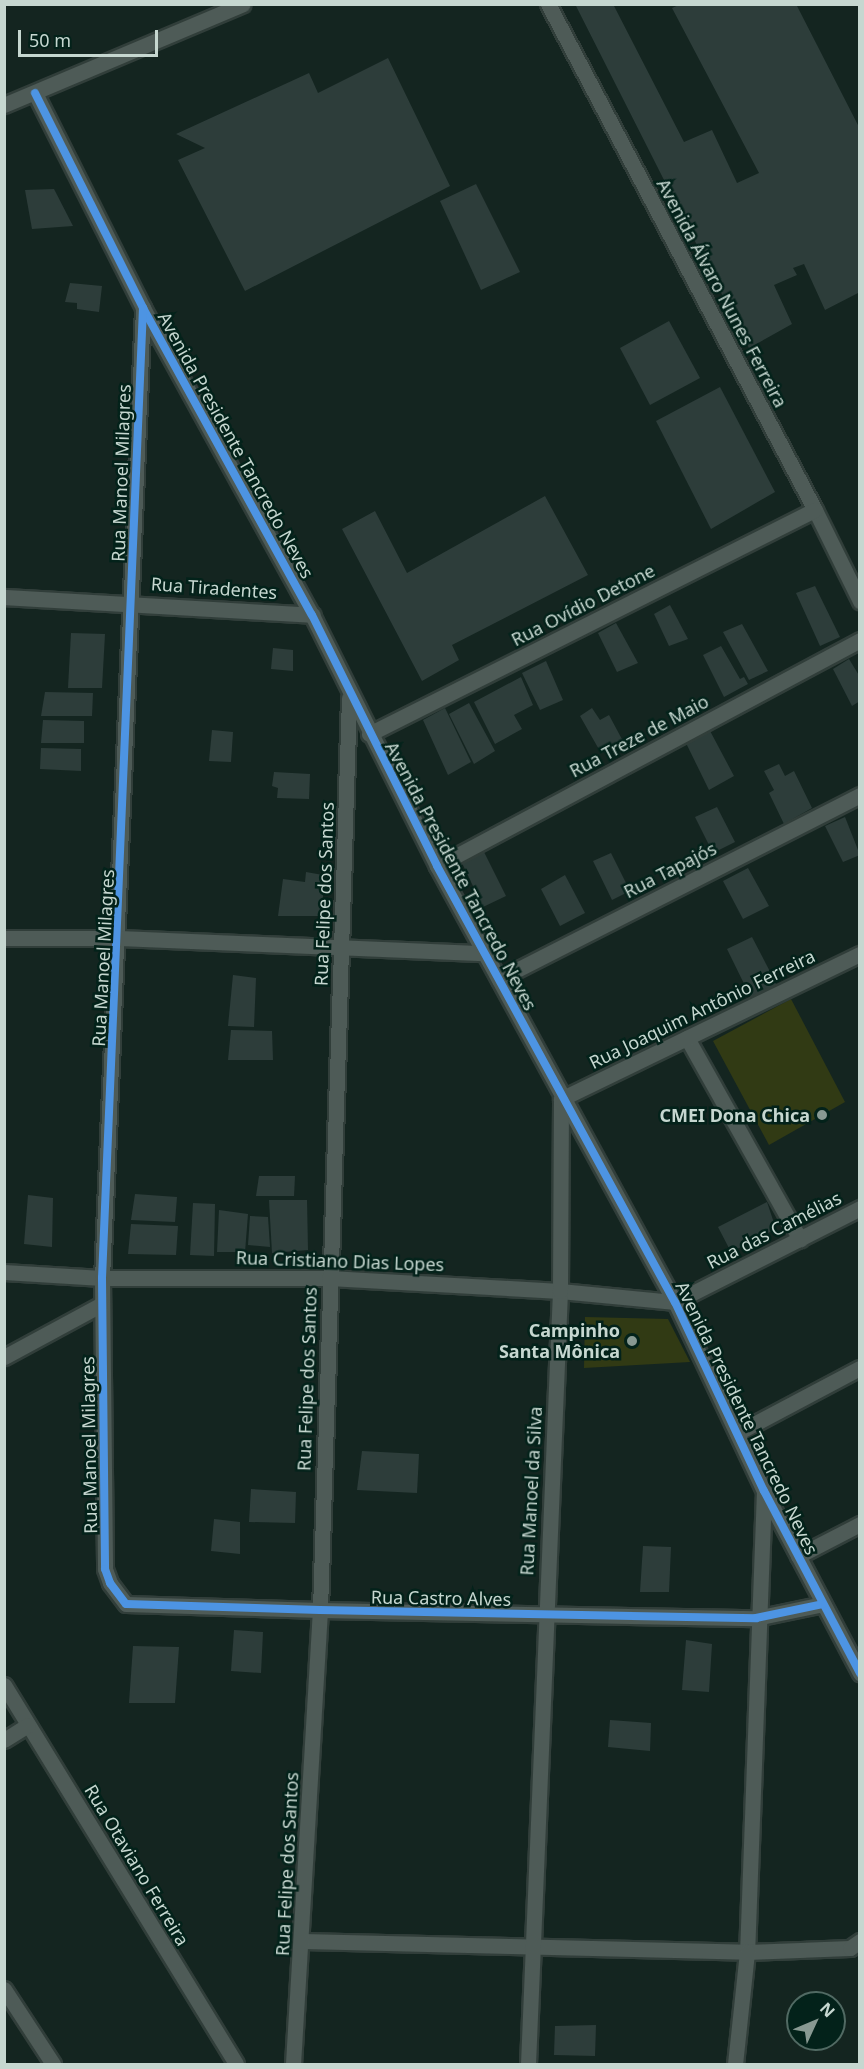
<!DOCTYPE html>
<html>
<head>
<meta charset="utf-8">
<style>
	body { margin:0 }
	#map { position:relative; width:864px; height:2069px; overflow:hidden; background:#142520; font-family:"Noto Sans",sans-serif }
	div>[style] { position:absolute }
	[style*='--x'] { left:calc(var(--x)*1px); top:calc(var(--y)*1px); width:calc(var(--w)*1px); rotate:calc(var(--a)*1deg) }
	.green>* { inset:0; background:#313a14 }
	.building>* { inset:0; background:#2d3d3a }
	.roads { filter:drop-shadow(2px 0 #313e3a) drop-shadow(-2px 0 #313e3a) drop-shadow(0 2px #313e3a) drop-shadow(0 -2px #313e3a) }
	.minor>* { height:15px; margin:-7.5px; padding:0 7.5px; transform-origin:7.5px; border-radius:7.5px; background:#4e5b57 }
	.cycleway>* { height:8px; margin:-4px; padding:0 4px; transform-origin:4px; border-radius:4px; background:#4d94e3 }
	.dots>* { width:16px; height:16px; translate:-50% -50%; box-sizing:border-box; border:3px solid #03221a; border-radius:50% }
	span { translate:-50% -50%; white-space:nowrap; text-align:center; line-height:1.15; -webkit-text-stroke:5px #03221a; paint-order:stroke }
	.street-label { font-size:18px; color:#c6d7d0 }
	.poi-label { font-size:18px; color:#c6d7d0; font-weight:700 }
	.right { translate:-100% -50%; text-align:right }
	.frame { position:absolute; inset:0; border:6px solid #c6d7d0; pointer-events:none }
	.north { position:absolute; left:786px; top:1991px; width:60px; height:60px; box-sizing:border-box; background:#03221a; border:2px solid #516a63; border-radius:50%; rotate:46deg; font-size:16px; font-weight:700; line-height:24px; text-align:center; color:#c6d7d0 }
	.north::after { content:''; display:block; margin:auto; width:21px; height:27px; background:#889992; clip-path:polygon(50% 0,100% 100%,50% 72%,0 100%) }
	.scale { position:absolute; left:18px; top:30px; width:140px; height:27px; box-sizing:border-box; border:3px solid #c6d7d0; border-top:0; padding-left:8px; font-size:18px; line-height:21px; white-space:nowrap; color:#c6d7d0; -webkit-text-stroke:4px #03221a; paint-order:stroke }
</style>
</head>
<body>
<div id="map">
	<div class="green">
		<div style="clip-path:polygon(791px 999px,845px 1102px,769px 1145px,713px 1041px)"></div>
		<div style="clip-path:polygon(585px 1317px,668px 1319px,690px 1362px,584px 1368px)"></div>
	</div>
	<div class="building">
		<div style="clip-path:polygon(575px 4px,613px 4px,684px 142px,712px 130px,737px 183px,759px 173px,672px 8px,681px 4px,796px 4px,860px 129px,860px 292px,825px 310px,804px 264px,793px 268px,797px 275px,774px 285px,792px 324px,749px 348px)"></div>
		<div style="clip-path:polygon(388px 58px,450px 186px,245px 291px,178px 160px,205px 148px,176px 134px,309px 73px,318px 93px)"></div>
		<div style="clip-path:polygon(476px 184px,520px 272px,481px 290px,440px 201px)"></div>
		<div style="clip-path:polygon(54px 189px,73px 226px,32px 229px,25px 190px)"></div>
		<div style="clip-path:polygon(70px 283px,102px 286px,99px 312px,77px 309px,77px 303px,65px 302px)"></div>
		<div style="clip-path:polygon(669px 321px,700px 378px,650px 405px,620px 348px)"></div>
		<div style="clip-path:polygon(720px 387px,775px 492px,711px 529px,656px 421px)"></div>
		<div style="clip-path:polygon(545px 496px,588px 575px,452px 645px,459px 660px,422px 681px,342px 529px,375px 511px,407px 573px)"></div>
		<div style="clip-path:polygon(815px 586px,840px 637px,820px 646px,796px 593px)"></div>
		<div style="clip-path:polygon(670px 605px,688px 639px,669px 646px,654px 614px)"></div>
		<div style="clip-path:polygon(616px 623px,638px 663px,617px 672px,598px 633px)"></div>
		<div style="clip-path:polygon(742px 624px,768px 671px,749px 680px,723px 632px)"></div>
		<div style="clip-path:polygon(71px 633px,105px 634px,102px 688px,68px 688px)"></div>
		<div style="clip-path:polygon(721px 646px,740px 679px,744px 677px,748px 684px,724px 697px,703px 655px)"></div>
		<div style="clip-path:polygon(273px 648px,293px 650px,293px 671px,271px 669px)"></div>
		<div style="clip-path:polygon(849px 659px,860px 677px,860px 701px,852px 706px,833px 669px)"></div>
		<div style="clip-path:polygon(546px 661px,563px 700px,540px 710px,522px 673px)"></div>
		<div style="clip-path:polygon(521px 677px,533px 705px,514px 715px,522px 729px,495px 744px,474px 702px)"></div>
		<div style="clip-path:polygon(45px 692px,93px 693px,92px 716px,41px 716px)"></div>
		<div style="clip-path:polygon(469px 703px,495px 751px,474px 764px,449px 714px)"></div>
		<div style="clip-path:polygon(445px 708px,471px 762px,448px 775px,423px 720px)"></div>
		<div style="clip-path:polygon(592px 708px,600px 720px,609px 715px,624px 743px,601px 753px,580px 716px)"></div>
		<div style="clip-path:polygon(43px 720px,84px 721px,84px 743px,41px 743px)"></div>
		<div style="clip-path:polygon(709px 729px,734px 776px,709px 790px,685px 741px)"></div>
		<div style="clip-path:polygon(212px 730px,233px 732px,231px 762px,209px 761px)"></div>
		<div style="clip-path:polygon(41px 748px,81px 749px,81px 771px,40px 769px)"></div>
		<div style="clip-path:polygon(779px 764px,785px 776px,794px 771px,812px 808px,784px 824px,769px 793px,774px 790px,764px 771px)"></div>
		<div style="clip-path:polygon(274px 772px,310px 774px,309px 799px,277px 798px,278px 788px,272px 786px)"></div>
		<div style="clip-path:polygon(717px 807px,735px 842px,713px 853px,695px 817px)"></div>
		<div style="clip-path:polygon(845px 817px,860px 855px,843px 862px,825px 826px)"></div>
		<div style="clip-path:polygon(484px 852px,506px 896px,483px 907px,462px 863px)"></div>
		<div style="clip-path:polygon(611px 853px,630px 891px,612px 900px,593px 861px)"></div>
		<div style="clip-path:polygon(748px 868px,769px 906px,743px 919px,723px 881px)"></div>
		<div style="clip-path:polygon(306px 872px,323px 875px,323px 916px,278px 916px,283px 879px,305px 882px)"></div>
		<div style="clip-path:polygon(565px 875px,585px 913px,560px 926px,541px 889px)"></div>
		<div style="clip-path:polygon(752px 937px,777px 985px,751px 998px,727px 949px)"></div>
		<div style="clip-path:polygon(233px 975px,256px 978px,254px 1027px,228px 1026px)"></div>
		<div style="clip-path:polygon(231px 1030px,272px 1031px,273px 1060px,228px 1060px)"></div>
		<div style="clip-path:polygon(259px 1176px,295px 1176px,294px 1196px,256px 1196px)"></div>
		<div style="clip-path:polygon(135px 1194px,177px 1197px,175px 1222px,131px 1220px)"></div>
		<div style="clip-path:polygon(28px 1195px,53px 1198px,52px 1247px,24px 1244px)"></div>
		<div style="clip-path:polygon(269px 1200px,307px 1200px,308px 1250px,272px 1253px)"></div>
		<div style="clip-path:polygon(767px 1202px,776px 1229px,731px 1252px,718px 1227px)"></div>
		<div style="clip-path:polygon(193px 1203px,215px 1204px,214px 1256px,190px 1255px)"></div>
		<div style="clip-path:polygon(219px 1210px,248px 1214px,245px 1252px,217px 1252px)"></div>
		<div style="clip-path:polygon(250px 1216px,268px 1217px,270px 1247px,248px 1245px)"></div>
		<div style="clip-path:polygon(131px 1224px,178px 1226px,176px 1255px,128px 1254px)"></div>
		<div style="clip-path:polygon(362px 1451px,419px 1454px,417px 1493px,357px 1490px)"></div>
		<div style="clip-path:polygon(251px 1489px,296px 1492px,295px 1523px,249px 1522px)"></div>
		<div style="clip-path:polygon(214px 1519px,240px 1522px,240px 1554px,211px 1551px)"></div>
		<div style="clip-path:polygon(643px 1546px,671px 1547px,669px 1592px,640px 1592px)"></div>
		<div style="clip-path:polygon(234px 1630px,263px 1632px,261px 1673px,231px 1671px)"></div>
		<div style="clip-path:polygon(686px 1640px,712px 1644px,709px 1692px,682px 1690px)"></div>
		<div style="clip-path:polygon(133px 1646px,179px 1647px,175px 1703px,129px 1703px)"></div>
		<div style="clip-path:polygon(610px 1720px,651px 1723px,650px 1751px,608px 1747px)"></div>
		<div style="clip-path:polygon(596px 2025px,595px 2056px,554px 2055px,555px 2026px)"></div>
	</div>
	<div class="roads">
		<div class="minor">
			<div style="--x:548;--y:4;--w:572;--a:62.18"></div>
			<div style="--x:815;--y:510;--w:102;--a:63.7"></div>
			<div style="--x:35;--y:93;--w:241;--a:63.3"></div>
			<div style="--x:143;--y:308;--w:350;--a:61.2"></div>
			<div style="--x:312;--y:615;--w:280;--a:63.5"></div>
			<div style="--x:437;--y:866;--w:497;--a:61.4"></div>
			<div style="--x:675;--y:1302;--w:209;--a:64.8"></div>
			<div style="--x:764;--y:1491;--w:206;--a:62.2"></div>
			<div style="--x:4;--y:105;--w:259;--a:-22.9"></div>
			<div style="--x:143;--y:308;--w:971;--a:92.42"></div>
			<div style="--x:102;--y:1278;--w:291;--a:89.4"></div>
			<div style="--x:105;--y:1569;--w:15;--a:70"></div>
			<div style="--x:110;--y:1583;--w:26;--a:53"></div>
			<div style="--x:126;--y:1604;--w:194;--a:1.8"></div>
			<div style="--x:320;--y:1610;--w:436;--a:1.1"></div>
			<div style="--x:756;--y:1618;--w:68;--a:-11.8"></div>
			<div style="--x:4;--y:597;--w:309;--a:3.3"></div>
			<div style="--x:369;--y:734;--w:499;--a:-26.7"></div>
			<div style="--x:437;--y:866;--w:480;--a:-28.1"></div>
			<div style="--x:4;--y:938;--w:115;--a:0"></div>
			<div style="--x:119;--y:938;--w:365;--a:2.4"></div>
			<div style="--x:499;--y:979;--w:405;--a:-27"></div>
			<div style="--x:687;--y:1038;--w:231;--a:60.7"></div>
			<div style="--x:4;--y:1272;--w:98;--a:3.5"></div>
			<div style="--x:102;--y:1278;--w:227;--a:0"></div>
			<div style="--x:329;--y:1278;--w:231;--a:3.2"></div>
			<div style="--x:560;--y:1291;--w:116;--a:5.5"></div>
			<div style="--x:675;--y:1302;--w:208;--a:-26.9"></div>
			<div style="--x:4;--y:1357;--w:111;--a:-28.4"></div>
			<div style="--x:737;--y:1433;--w:139;--a:-27.9"></div>
			<div style="--x:764;--y:1491;--w:461;--a:92.1"></div>
			<div style="--x:747;--y:1952;--w:103;--a:-2.2"></div>
			<div style="--x:850;--y:1948;--w:12;--a:-35"></div>
			<div style="--x:798;--y:1556;--w:70;--a:-27.3"></div>
			<div style="--x:4;--y:1685;--w:444;--a:58.5"></div>
			<div style="--x:4;--y:1740;--w:28;--a:-32"></div>
			<div style="--x:303;--y:1941;--w:444;--a:1.4"></div>
			<div style="--x:747;--y:1952;--w:113;--a:96.1"></div>
			<div style="--x:4;--y:1989;--w:90;--a:56.8"></div>
			<div style="--x:293;--y:2064;--w:455;--a:-86.6"></div>
			<div style="--x:320;--y:1610;--w:912;--a:-88.18"></div>
			<div style="--x:528;--y:2064;--w:774;--a:-87.63"></div>
			<div style="--x:560;--y:1291;--w:192;--a:-89.7"></div>
			<div style="--x:561;--y:1099;--w:332;--a:-25.9"></div>
		</div>
	</div>
	<div class="cycleway">
		<div style="--x:35;--y:93;--w:241;--a:63.3"></div>
		<div style="--x:143;--y:308;--w:350;--a:61.2"></div>
		<div style="--x:312;--y:615;--w:280;--a:63.5"></div>
		<div style="--x:437;--y:866;--w:497;--a:61.4"></div>
		<div style="--x:675;--y:1302;--w:209;--a:64.8"></div>
		<div style="--x:764;--y:1491;--w:206;--a:62.2"></div>
		<div style="--x:143;--y:308;--w:971;--a:92.42"></div>
		<div style="--x:102;--y:1278;--w:291;--a:89.4"></div>
		<div style="--x:105;--y:1569;--w:15;--a:70"></div>
		<div style="--x:110;--y:1583;--w:26;--a:53"></div>
		<div style="--x:126;--y:1604;--w:194;--a:1.8"></div>
		<div style="--x:320;--y:1610;--w:436;--a:1.1"></div>
		<div style="--x:756;--y:1618;--w:68;--a:-11.8"></div>
	</div>
	<div class="dots">
		<div style="left:822px;top:1115px;background:#889992"></div>
		<div style="left:632px;top:1341px;background:#889992"></div>
	</div>
	<div class="street-label">
		<span style="left:722px;top:293px;rotate:62deg">Avenida Álvaro Nunes Ferreira</span>
		<span style="left:236px;top:445px;rotate:61deg">Avenida Presidente Tancredo Neves</span>
		<span style="left:121px;top:473px;rotate:-88deg">Rua Manoel Milagres</span>
		<span style="left:214px;top:588px;rotate:4deg">Rua Tiradentes</span>
		<span style="left:583px;top:605px;rotate:-27deg">Rua Ovídio Detone</span>
		<span style="left:639px;top:736px;rotate:-28deg">Rua Treze de Maio</span>
		<span style="left:670px;top:870px;rotate:-27deg">Rua Tapajós</span>
		<span style="left:461px;top:876px;rotate:62deg">Avenida Presidente Tancredo Neves</span>
		<span style="left:324px;top:894px;rotate:-88deg">Rua Felipe dos Santos</span>
		<span style="left:103px;top:958px;rotate:-87deg">Rua Manoel Milagres</span>
		<span style="left:702px;top:1009px;rotate:-26deg">Rua Joaquim Antônio Ferreira</span>
		<span style="left:774px;top:1230px;rotate:-27deg">Rua das Camélias</span>
		<span style="left:340px;top:1261px;rotate:2deg">Rua Cristiano Dias Lopes</span>
		<span style="left:307px;top:1379px;rotate:-88deg">Rua Felipe dos Santos</span>
		<span style="left:747px;top:1418px;rotate:64deg">Avenida Presidente Tancredo Neves</span>
		<span style="left:89px;top:1445px;rotate:-91deg">Rua Manoel Milagres</span>
		<span style="left:531px;top:1491px;rotate:-87deg">Rua Manoel da Silva</span>
		<span style="left:441px;top:1598px;rotate:1deg">Rua Castro Alves</span>
		<span style="left:287px;top:1864px;rotate:-87deg">Rua Felipe dos Santos</span>
		<span style="left:137px;top:1865px;rotate:59deg">Rua Otaviano Ferreira</span>
	</div>
	<div class="poi-label">
		<span class="right" style="left:810px;top:1115px">CMEI Dona Chica</span>
		<span class="right" style="left:620px;top:1341px">Campinho<br>Santa Mônica</span>
	</div>
	<div class="frame"></div>
	<div class="north">N</div>
	<div class="scale">50 m</div>
</div>
</body>
</html>
